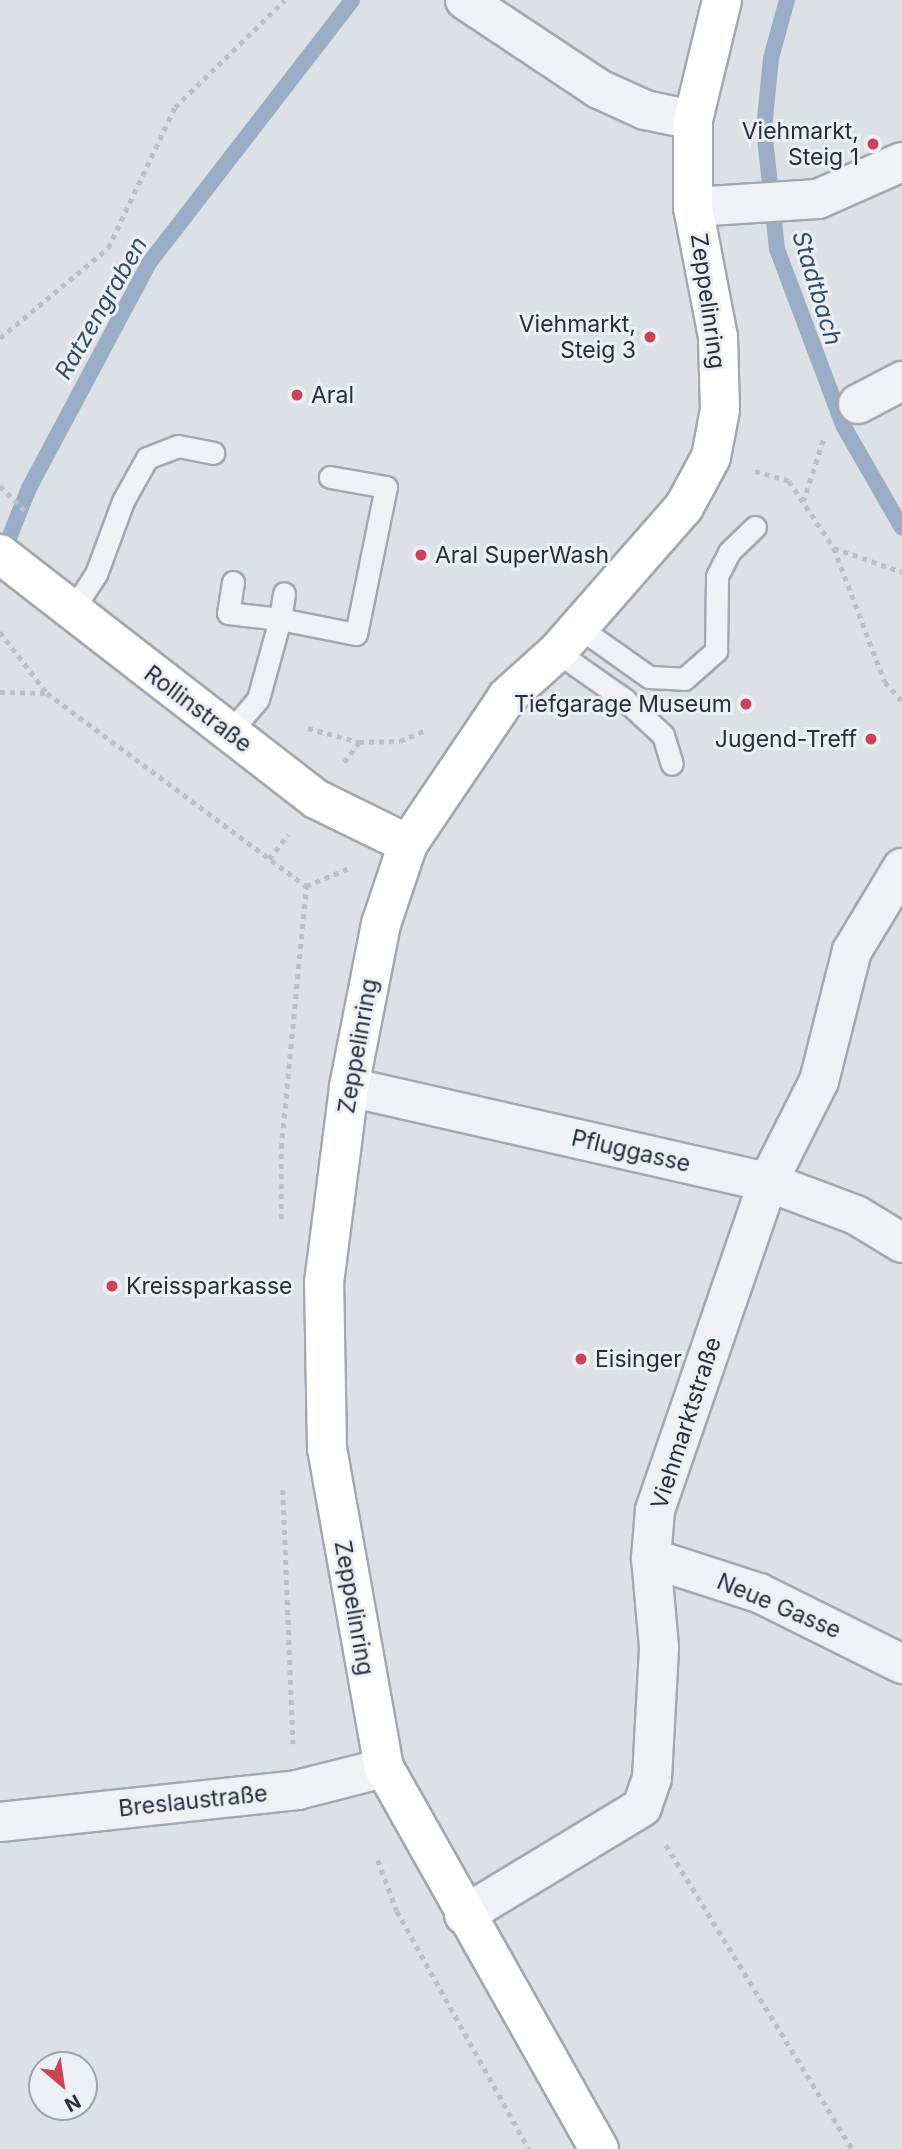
<!DOCTYPE html>
<html>
<head>
<meta charset="utf-8">
<style>
	body { margin:0 }
	#map { position:relative; width:902px; height:2149px; overflow:hidden; background:#dde1e6; font-family:Inter,sans-serif }
	div>[style] { position:absolute }
	[style*='--x'] { left:calc(var(--x)*1px); top:calc(var(--y)*1px); width:calc(var(--w)*1px); rotate:calc(var(--a)*1deg) }
	.stream>* { height:16px; margin:-8px; padding:0 8px; transform-origin:8px; border-radius:8px; background:#99aec6 }
	.path>* { height:4.5px; margin-top:-2.25px; transform-origin:0; background:repeating-linear-gradient(90deg,#bcbfc5 0 5px,transparent 0 10px) }
	.roads { filter:drop-shadow(2px 0 #a3a8b0) drop-shadow(-2px 0 #a3a8b0) drop-shadow(0 2px #a3a8b0) drop-shadow(0 -2px #a3a8b0) }
	.lane>* { height:21px; margin:-10.5px; padding:0 10.5px; transform-origin:10.5px; border-radius:10.5px; background:#f0f1f5 }
	.street>* { height:38px; margin:-19px; padding:0 19px; transform-origin:19px; border-radius:19px; background:#f0f1f5 }
	.secondary>* { height:38px; margin:-19px; padding:0 19px; transform-origin:19px; border-radius:19px; background:#fff }
	.dots>* { width:19px; height:19px; translate:-50% -50%; box-sizing:border-box; border:4px solid #ecf0f4; border-radius:50% }
	span { translate:-50% -50%; white-space:nowrap; text-align:center; line-height:1.15; -webkit-text-stroke:6px #ecf0f4; paint-order:stroke }
	.poi-label { font-size:23px; color:#272f3c }
	.right { translate:-100% -50%; text-align:right }
	.left { translate:0 -50%; text-align:left }
	.street-label { font-size:23px; color:#272f3c }
	.water-label { font-size:24px; color:#334d6e; font-style:italic }
	.north { position:absolute; left:28px; top:2051px; width:70px; height:70px; box-sizing:border-box; background:#ecf0f4; border:2px solid #9da3aa; border-radius:50%; rotate:151deg; font-size:19px; font-weight:700; line-height:28px; text-align:center; color:#272f3c }
	.north::after { content:''; display:block; margin:auto; width:24px; height:32px; background:#c84557; clip-path:polygon(50% 0,100% 100%,50% 72%,0 100%) }
</style>
</head>
<body>
<div id="map">
	<div class="stream">
		<div style="--x:787;--y:0;--w:60;--a:105.4"></div>
		<div style="--x:771;--y:58;--w:71;--a:95.6"></div>
		<div style="--x:764;--y:129;--w:121;--a:83.8"></div>
		<div style="--x:777;--y:249;--w:190;--a:69.4"></div>
		<div style="--x:844;--y:427;--w:116;--a:60.1"></div>
		<div style="--x:1;--y:558;--w:75;--a:-68.2"></div>
		<div style="--x:29;--y:488;--w:255;--a:-61.9"></div>
		<div style="--x:149;--y:263;--w:332;--a:-52.3"></div>
	</div>
	<div class="path">
		<div style="--x:0;--y:338;--w:141;--a:-39.8"></div>
		<div style="--x:108;--y:248;--w:156;--a:-64.6"></div>
		<div style="--x:175;--y:107;--w:153;--a:-44.2"></div>
		<div style="--x:755;--y:471;--w:35;--a:16"></div>
		<div style="--x:789;--y:481;--w:81;--a:56.1"></div>
		<div style="--x:834;--y:548;--w:72;--a:19.4"></div>
		<div style="--x:0;--y:486;--w:37;--a:44"></div>
		<div style="--x:803;--y:502;--w:68;--a:-72.1"></div>
		<div style="--x:834;--y:548;--w:143;--a:69.2"></div>
		<div style="--x:885;--y:682;--w:25;--a:48"></div>
		<div style="--x:0;--y:632;--w:77;--a:52.4"></div>
		<div style="--x:47;--y:693;--w:323;--a:36.7"></div>
		<div style="--x:306;--y:886;--w:47;--a:-22.7"></div>
		<div style="--x:0;--y:692;--w:46;--a:1.2"></div>
		<div style="--x:308;--y:728;--w:53;--a:15.4"></div>
		<div style="--x:359;--y:742;--w:41;--a:-1.4"></div>
		<div style="--x:400;--y:741;--w:26;--a:-23"></div>
		<div style="--x:344;--y:762;--w:25;--a:-53"></div>
		<div style="--x:269;--y:859;--w:31;--a:-52"></div>
		<div style="--x:281;--y:1219;--w:71;--a:-90"></div>
		<div style="--x:281;--y:1148;--w:263;--a:-84.5"></div>
		<div style="--x:283;--y:1490;--w:254;--a:87.7"></div>
		<div style="--x:666;--y:1845;--w:356;--a:58.5"></div>
		<div style="--x:378;--y:1860;--w:54;--a:69.6"></div>
		<div style="--x:397;--y:1911;--w:272;--a:61"></div>
	</div>
	<div class="roads">
		<div class="lane">
			<div style="--x:233;--y:582;--w:31;--a:99"></div>
			<div style="--x:228;--y:613;--w:52;--a:6.6"></div>
			<div style="--x:280;--y:619;--w:26;--a:-81"></div>
			<div style="--x:71;--y:612;--w:45;--a:-56.7"></div>
			<div style="--x:96;--y:574;--w:78;--a:-69.7"></div>
			<div style="--x:123;--y:501;--w:49;--a:-60.8"></div>
			<div style="--x:147;--y:458;--w:33;--a:-21"></div>
			<div style="--x:178;--y:446;--w:36;--a:11"></div>
			<div style="--x:577;--y:626;--w:88;--a:35.3"></div>
			<div style="--x:649;--y:677;--w:35;--a:3"></div>
			<div style="--x:684;--y:679;--w:43;--a:-41.2"></div>
			<div style="--x:716;--y:651;--w:75;--a:-89.2"></div>
			<div style="--x:717;--y:576;--w:27;--a:-63"></div>
			<div style="--x:729;--y:552;--w:36;--a:-44"></div>
			<div style="--x:557;--y:652;--w:82;--a:35"></div>
			<div style="--x:624;--y:699;--w:53;--a:42.7"></div>
			<div style="--x:663;--y:735;--w:30;--a:73"></div>
			<div style="--x:230;--y:732;--w:43;--a:-49.7"></div>
			<div style="--x:258;--y:699;--w:83;--a:-74.6"></div>
			<div style="--x:280;--y:619;--w:77;--a:11.2"></div>
			<div style="--x:356;--y:634;--w:150;--a:-78.5"></div>
			<div style="--x:386;--y:487;--w:57;--a:-169.9"></div>
		</div>
		<div class="street">
			<div style="--x:465;--y:0;--w:161;--a:33.6"></div>
			<div style="--x:599;--y:89;--w:51;--a:24.5"></div>
			<div style="--x:645;--y:110;--w:49;--a:11.8"></div>
			<div style="--x:693;--y:207;--w:125;--a:-3.7"></div>
			<div style="--x:818;--y:199;--w:92;--a:-23.8"></div>
			<div style="--x:858;--y:404;--w:50;--a:-27.6"></div>
			<div style="--x:349;--y:1087;--w:430;--a:12.8"></div>
			<div style="--x:768;--y:1182;--w:94;--a:20.6"></div>
			<div style="--x:856;--y:1215;--w:54;--a:31.3"></div>
			<div style="--x:651;--y:1558;--w:114;--a:18"></div>
			<div style="--x:759;--y:1593;--w:160;--a:26.4"></div>
			<div style="--x:0;--y:1822;--w:299;--a:-6.1"></div>
			<div style="--x:297;--y:1790;--w:90;--a:-14.2"></div>
			<div style="--x:464;--y:1915;--w:208;--a:-31.2"></div>
			<div style="--x:642;--y:1807;--w:31;--a:-71"></div>
			<div style="--x:652;--y:1778;--w:131;--a:-86.9"></div>
			<div style="--x:659;--y:1647;--w:89;--a:-95.1"></div>
			<div style="--x:651;--y:1558;--w:48;--a:-85.2"></div>
			<div style="--x:655;--y:1510;--w:347;--a:-71"></div>
			<div style="--x:768;--y:1182;--w:113;--a:-63.2"></div>
			<div style="--x:819;--y:1081;--w:134;--a:-75.8"></div>
			<div style="--x:852;--y:951;--w:97;--a:-58.9"></div>
		</div>
		<div class="secondary">
			<div style="--x:0;--y:554;--w:400;--a:37.8"></div>
			<div style="--x:316;--y:799;--w:102;--a:26.1"></div>
			<div style="--x:599;--y:2149;--w:437;--a:-119.4"></div>
			<div style="--x:384;--y:1768;--w:324;--a:-100.1"></div>
			<div style="--x:327;--y:1449;--w:166;--a:-91"></div>
			<div style="--x:324;--y:1283;--w:198;--a:-82.7"></div>
			<div style="--x:349;--y:1087;--w:166;--a:-78.9"></div>
			<div style="--x:381;--y:924;--w:84;--a:-71.4"></div>
			<div style="--x:408;--y:844;--w:177;--a:-56"></div>
			<div style="--x:507;--y:697;--w:67;--a:-42"></div>
			<div style="--x:557;--y:652;--w:193;--a:-48.8"></div>
			<div style="--x:684;--y:507;--w:57;--a:-61.6"></div>
			<div style="--x:711;--y:457;--w:48;--a:-79.2"></div>
			<div style="--x:720;--y:410;--w:73;--a:-91.6"></div>
			<div style="--x:718;--y:337;--w:132;--a:-100.9"></div>
			<div style="--x:693;--y:207;--w:87;--a:-90"></div>
			<div style="--x:693;--y:120;--w:123;--a:-76.4"></div>
		</div>
	</div>
	<div class="dots">
		<div style="left:873px;top:144px;background:#c84557"></div>
		<div style="left:650px;top:337px;background:#c84557"></div>
		<div style="left:297px;top:395px;background:#c84557"></div>
		<div style="left:421px;top:555px;background:#c84557"></div>
		<div style="left:746px;top:704px;background:#c84557"></div>
		<div style="left:871px;top:739px;background:#c84557"></div>
		<div style="left:112px;top:1286px;background:#c84557"></div>
		<div style="left:581px;top:1359px;background:#c84557"></div>
	</div>
	<div class="poi-label">
		<span class="right" style="left:859px;top:144px">Viehmarkt,<br>Steig 1</span>
		<span class="right" style="left:636px;top:337px">Viehmarkt,<br>Steig 3</span>
		<span class="left" style="left:311px;top:395px">Aral</span>
		<span class="left" style="left:435px;top:555px">Aral SuperWash</span>
		<span class="right" style="left:732px;top:704px">Tiefgarage Museum</span>
		<span class="right" style="left:857px;top:739px">Jugend-Treff</span>
		<span class="left" style="left:126px;top:1286px">Kreissparkasse</span>
		<span class="left" style="left:595px;top:1359px">Eisinger</span>
	</div>
	<div class="street-label">
		<span style="left:708px;top:301px;rotate:82deg">Zeppelinring</span>
		<span style="left:198px;top:709px;rotate:37deg">Rollinstraße</span>
		<span style="left:358px;top:1046px;rotate:-80deg">Zeppelinring</span>
		<span style="left:631px;top:1151px;rotate:13deg">Pfluggasse</span>
		<span style="left:686px;top:1423px;rotate:-72deg">Viehmarktstraße</span>
		<span style="left:779px;top:1606px;rotate:23deg">Neue Gasse</span>
		<span style="left:354px;top:1608px;rotate:80deg">Zeppelinring</span>
		<span style="left:193px;top:1801px;rotate:-6deg">Breslaustraße</span>
	</div>
	<div class="water-label">
		<span style="left:817px;top:288px;rotate:73deg">Stadtbach</span>
		<span style="left:101px;top:308px;rotate:-60deg">Ratzengraben</span>
	</div>
	<div class="north">N</div>
</div>
</body>
</html>
